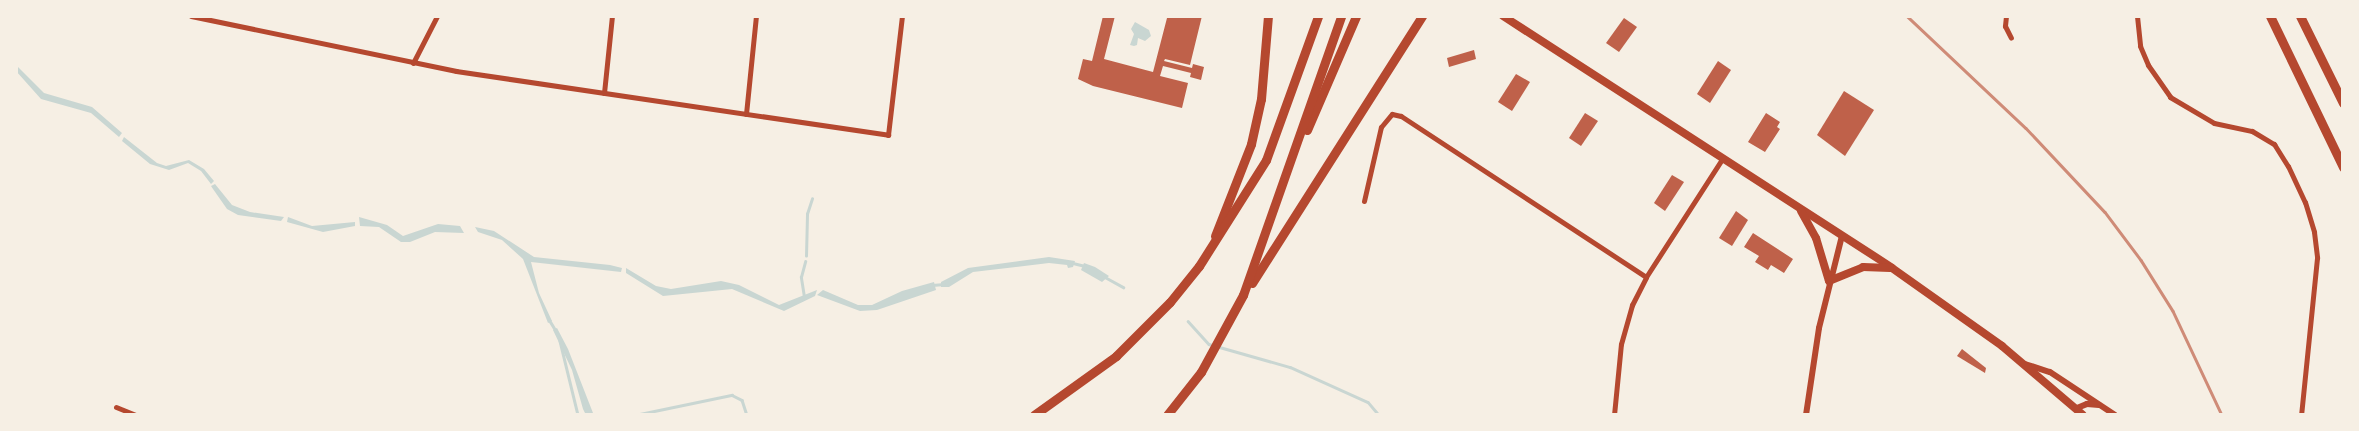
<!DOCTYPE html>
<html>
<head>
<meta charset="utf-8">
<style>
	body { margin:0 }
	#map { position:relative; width:2359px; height:431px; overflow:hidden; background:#f6efe4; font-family:Poppins,sans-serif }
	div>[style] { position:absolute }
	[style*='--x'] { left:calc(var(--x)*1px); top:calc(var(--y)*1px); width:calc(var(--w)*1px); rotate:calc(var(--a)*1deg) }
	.water>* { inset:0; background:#c9d6d2 }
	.stream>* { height:2.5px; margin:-1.25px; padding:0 1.25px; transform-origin:1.25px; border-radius:1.25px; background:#c9d6d2 }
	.building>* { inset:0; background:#bf614a }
	.minor>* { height:5px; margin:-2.5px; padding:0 2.5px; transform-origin:2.5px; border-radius:2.5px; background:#b5482f }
	.tertiary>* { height:6px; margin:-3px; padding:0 3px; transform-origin:3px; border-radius:3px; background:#b5482f }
	.primary>* { height:8px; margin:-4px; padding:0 4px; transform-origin:4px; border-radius:4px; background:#b5482f }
	.motorway>* { height:9px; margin:-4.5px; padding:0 4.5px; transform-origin:4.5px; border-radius:4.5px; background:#b5482f }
	.rail>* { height:2.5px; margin:-1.25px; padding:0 1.25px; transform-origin:1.25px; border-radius:1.25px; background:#cf8b77 }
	span { translate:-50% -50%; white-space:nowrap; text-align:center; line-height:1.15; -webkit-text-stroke:5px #f6efe4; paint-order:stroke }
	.frame { position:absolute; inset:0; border:18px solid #f6efe4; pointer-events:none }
</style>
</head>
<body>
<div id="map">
	<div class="water">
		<div style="clip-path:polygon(1135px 22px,1149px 30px,1151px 36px,1145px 41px,1138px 38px,1137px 45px,1134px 46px,1130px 45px,1134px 34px,1131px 29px)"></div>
		<div style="clip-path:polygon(16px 65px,44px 93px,92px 107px,122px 133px,119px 137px,91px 113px,41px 99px,16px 71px)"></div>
		<div style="clip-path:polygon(124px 137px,157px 163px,166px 166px,189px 160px,204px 169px,214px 181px,211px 184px,201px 171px,188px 163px,169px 170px,150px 164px,122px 141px)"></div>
		<div style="clip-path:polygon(215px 184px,232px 205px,250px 212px,284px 217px,281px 221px,238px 215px,227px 209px,213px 189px,211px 186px)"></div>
		<div style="clip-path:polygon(288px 217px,312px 226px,355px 222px,355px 226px,323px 232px,287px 222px)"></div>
		<div style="clip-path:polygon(359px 217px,387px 225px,403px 236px,438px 224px,460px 226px,464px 233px,435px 232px,410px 242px,401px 242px,379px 227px,360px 226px)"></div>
		<div style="clip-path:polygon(475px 227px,494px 231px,534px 257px,610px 265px,622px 268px,621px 272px,531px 262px,539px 293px,552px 321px,548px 323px,523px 259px,502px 240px,478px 232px)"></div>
		<div style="clip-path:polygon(1049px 257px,1075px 261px,1073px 267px,1068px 268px,1067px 265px,1049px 263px,973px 272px,949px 287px,941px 287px,941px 282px,968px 268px)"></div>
		<div style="clip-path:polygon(1084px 263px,1095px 267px,1109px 276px,1102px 282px,1081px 270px)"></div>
		<div style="clip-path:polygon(626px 268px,656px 286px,671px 289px,721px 281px,739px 285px,779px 305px,817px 290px,815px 296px,784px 311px,732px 289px,663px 296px,626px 273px)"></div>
		<div style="clip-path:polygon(934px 282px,936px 290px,877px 310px,860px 311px,817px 295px,823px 290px,858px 305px,872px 305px,902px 291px)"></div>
		<div style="clip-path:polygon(557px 328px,568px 349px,593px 413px,586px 415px,583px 409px,572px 370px,553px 330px)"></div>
	</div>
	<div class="stream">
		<div style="--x:806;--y:256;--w:42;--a:-88.6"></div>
		<div style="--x:807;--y:214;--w:16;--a:-72"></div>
		<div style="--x:1073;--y:263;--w:12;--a:14"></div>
		<div style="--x:1105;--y:277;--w:21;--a:29"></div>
		<div style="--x:932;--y:285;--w:12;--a:-5"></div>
		<div style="--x:804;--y:297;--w:20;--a:-99"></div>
		<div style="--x:801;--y:277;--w:16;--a:-75"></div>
		<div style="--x:550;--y:321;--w:12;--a:59"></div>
		<div style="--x:1188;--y:321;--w:31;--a:48"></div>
		<div style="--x:1209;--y:344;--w:84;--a:15.9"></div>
		<div style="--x:1290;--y:367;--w:85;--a:24.2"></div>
		<div style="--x:1368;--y:402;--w:17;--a:50"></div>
		<div style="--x:560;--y:341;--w:76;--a:76.3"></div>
		<div style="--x:635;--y:415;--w:99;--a:-11.7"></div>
		<div style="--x:732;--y:395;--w:11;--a:27"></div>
		<div style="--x:742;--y:400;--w:16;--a:72"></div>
	</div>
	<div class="building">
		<div style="clip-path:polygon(1103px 16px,1115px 16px,1104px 59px,1153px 72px,1167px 18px,1161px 16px,1202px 16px,1190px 65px,1165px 59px,1164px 61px,1192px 68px,1193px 64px,1204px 67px,1201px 80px,1190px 77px,1191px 73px,1163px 66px,1160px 76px,1188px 83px,1182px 108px,1093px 86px,1078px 79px,1083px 59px,1092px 61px)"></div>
		<div style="clip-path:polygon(1624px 18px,1637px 27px,1619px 52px,1606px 43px)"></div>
		<div style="clip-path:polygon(1474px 50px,1476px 59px,1449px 67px,1447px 58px)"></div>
		<div style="clip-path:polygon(1718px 61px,1731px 70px,1710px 103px,1697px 94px)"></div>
		<div style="clip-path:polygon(1516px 74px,1530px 82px,1512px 111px,1498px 102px)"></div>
		<div style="clip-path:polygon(1844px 91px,1874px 110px,1845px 156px,1817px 135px)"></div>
		<div style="clip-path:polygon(1585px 113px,1598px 121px,1581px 146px,1569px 138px)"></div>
		<div style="clip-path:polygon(1766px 113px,1780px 122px,1777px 127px,1780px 129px,1765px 152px,1748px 142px)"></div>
		<div style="clip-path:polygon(1672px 175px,1684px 182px,1665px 211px,1654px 203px)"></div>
		<div style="clip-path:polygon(1736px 211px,1748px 220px,1732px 246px,1719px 238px)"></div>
		<div style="clip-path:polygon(1753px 233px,1793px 259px,1784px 273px,1771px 265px,1768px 270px,1755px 262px,1759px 256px,1744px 247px)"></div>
		<div style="clip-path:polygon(1962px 349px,1986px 368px,1985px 373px,1957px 356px)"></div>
	</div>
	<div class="minor">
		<div style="--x:191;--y:16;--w:271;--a:11.7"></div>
		<div style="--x:456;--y:71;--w:437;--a:8.4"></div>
		<div style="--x:888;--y:135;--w:120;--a:-83.3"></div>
		<div style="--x:2006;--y:16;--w:10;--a:96"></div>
		<div style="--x:2005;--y:26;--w:13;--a:63"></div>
		<div style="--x:2137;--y:16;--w:30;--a:84"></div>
		<div style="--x:2140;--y:46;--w:21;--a:67"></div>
		<div style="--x:2148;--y:65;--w:39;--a:55"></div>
		<div style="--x:2170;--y:97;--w:51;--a:30.6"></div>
		<div style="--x:2214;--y:123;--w:39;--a:12"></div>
		<div style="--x:2252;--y:131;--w:26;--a:31"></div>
		<div style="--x:2274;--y:144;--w:26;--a:58"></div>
		<div style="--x:2288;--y:166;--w:40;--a:65"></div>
		<div style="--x:2305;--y:202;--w:31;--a:73"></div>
		<div style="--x:2314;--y:232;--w:26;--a:83"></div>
		<div style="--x:2317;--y:258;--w:158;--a:95.8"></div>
		<div style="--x:413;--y:63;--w:53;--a:-62.9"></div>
		<div style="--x:604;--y:93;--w:77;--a:-84.1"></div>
		<div style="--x:746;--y:114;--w:99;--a:-84.2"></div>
		<div style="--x:1364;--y:201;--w:76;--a:-77.1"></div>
		<div style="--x:1381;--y:127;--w:17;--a:-50"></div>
		<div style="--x:1392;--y:114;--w:9;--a:13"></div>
		<div style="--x:1401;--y:116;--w:293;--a:33.3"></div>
		<div style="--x:116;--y:407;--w:22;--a:22"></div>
		<div style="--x:1614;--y:415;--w:71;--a:-84.4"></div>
		<div style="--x:1621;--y:344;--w:41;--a:-74.2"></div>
		<div style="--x:1632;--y:305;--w:31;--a:-63"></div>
		<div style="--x:1646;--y:277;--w:140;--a:-57.2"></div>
	</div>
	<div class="tertiary">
		<div style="--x:2025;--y:364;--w:26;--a:18"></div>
		<div style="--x:2050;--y:372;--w:78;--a:33.5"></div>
		<div style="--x:2077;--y:408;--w:11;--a:-22"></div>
		<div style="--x:2087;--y:404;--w:12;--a:5"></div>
		<div style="--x:1806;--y:415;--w:88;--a:-81.5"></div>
		<div style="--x:1819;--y:328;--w:95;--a:-76"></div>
	</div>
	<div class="primary">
		<div style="--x:1503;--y:16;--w:463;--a:32.9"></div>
		<div style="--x:1892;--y:268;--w:135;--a:35.3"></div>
		<div style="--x:2002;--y:346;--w:106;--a:40.4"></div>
		<div style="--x:1801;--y:211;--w:31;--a:61"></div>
		<div style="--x:1816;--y:238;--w:45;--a:73.2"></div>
		<div style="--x:1829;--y:281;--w:37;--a:-22"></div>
		<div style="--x:1863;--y:267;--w:27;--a:2"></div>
	</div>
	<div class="motorway">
		<div style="--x:2270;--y:16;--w:168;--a:64.2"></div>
		<div style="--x:2300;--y:16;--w:97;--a:63.7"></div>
		<div style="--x:1307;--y:130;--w:124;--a:-66.7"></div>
		<div style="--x:1215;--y:236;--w:99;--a:-68.6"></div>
		<div style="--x:1251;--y:144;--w:46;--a:-77.5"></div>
		<div style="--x:1261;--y:99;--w:83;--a:-85.2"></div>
		<div style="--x:1252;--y:283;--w:317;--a:-57.5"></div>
		<div style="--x:1034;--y:415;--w:101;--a:-35.7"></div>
		<div style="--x:1116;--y:356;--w:76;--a:-45"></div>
		<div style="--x:1170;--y:302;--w:46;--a:-51.1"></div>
		<div style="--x:1199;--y:266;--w:125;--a:-57.7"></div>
		<div style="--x:1266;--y:160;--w:153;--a:-70.1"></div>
		<div style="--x:1167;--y:415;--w:55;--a:-51.7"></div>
		<div style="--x:1201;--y:372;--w:88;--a:-61.4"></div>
		<div style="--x:1243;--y:295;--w:296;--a:-70.6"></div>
	</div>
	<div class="rail">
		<div style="--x:1907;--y:16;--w:163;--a:43.3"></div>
		<div style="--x:2026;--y:128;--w:115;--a:46.8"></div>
		<div style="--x:2105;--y:212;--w:60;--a:53.1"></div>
		<div style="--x:2141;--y:260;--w:60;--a:57.9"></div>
		<div style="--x:2173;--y:311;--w:115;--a:64.8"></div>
	</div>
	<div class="frame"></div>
</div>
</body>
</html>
